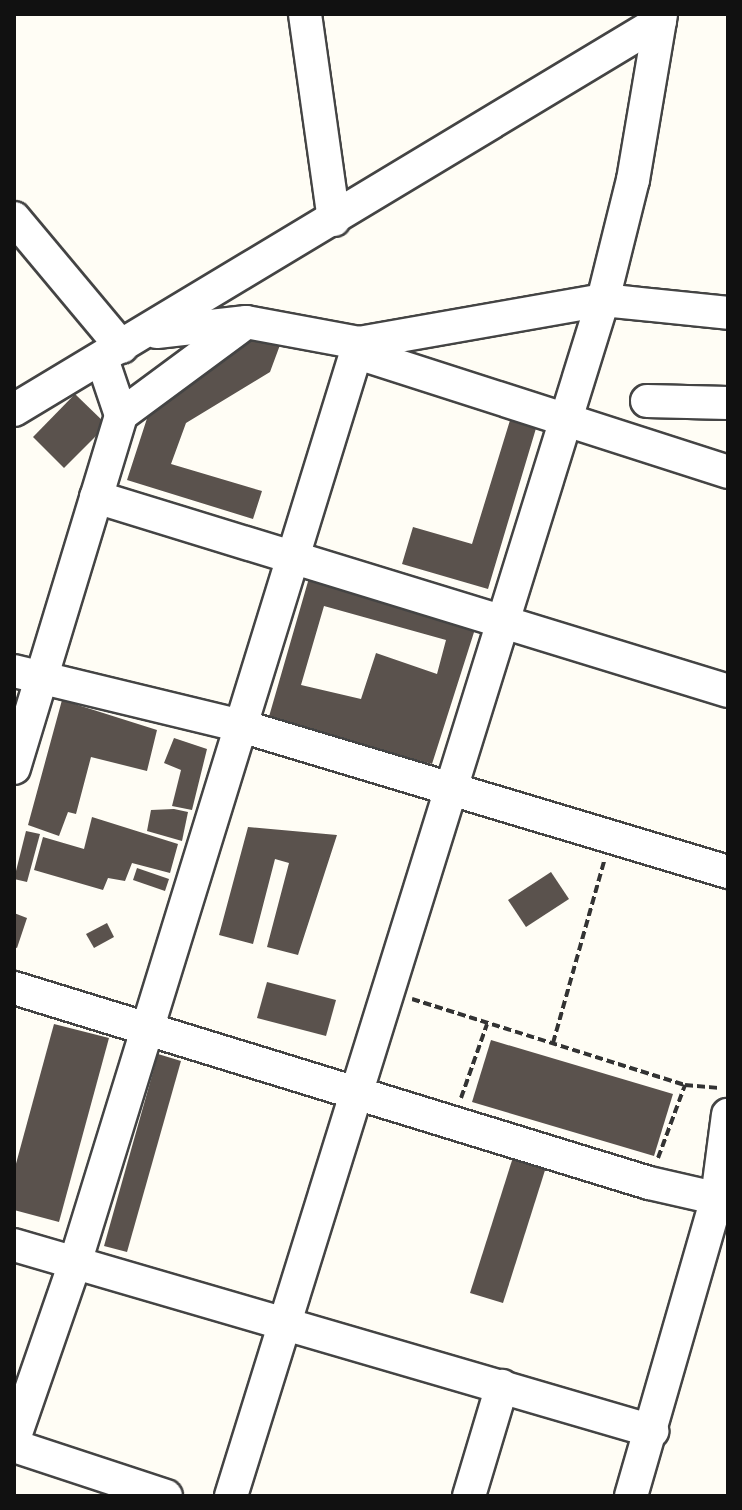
<!DOCTYPE html>
<html>
<head>
<meta charset="utf-8">
<style>
	body { margin:0 }
	#map { position:relative; width:742px; height:1510px; overflow:hidden; background:#fffdf5; font-family:"IBM Plex Serif",serif }
	div>[style] { position:absolute }
	[style*='--x'] { left:calc(var(--x)*1px); top:calc(var(--y)*1px); width:calc(var(--w)*1px); rotate:calc(var(--a)*1deg) }
	.building>* { inset:0; background:#5a524d }
	.path>* { height:4px; margin-top:-2px; transform-origin:0; background:repeating-linear-gradient(90deg,#333 0 8px,transparent 0 12px) }
	.roads { filter:drop-shadow(2px 0 #444) drop-shadow(-2px 0 #444) drop-shadow(0 2px #444) drop-shadow(0 -2px #444) }
	.minor>* { height:32px; margin:-16px; padding:0 16px; transform-origin:16px; border-radius:16px; background:#fff }
	span { translate:-50% -50%; white-space:nowrap; text-align:center; line-height:1.15; -webkit-text-stroke:8px #fff; paint-order:stroke }
	.frame { position:absolute; inset:0; border:16px solid #111; pointer-events:none }
</style>
</head>
<body>
<div id="map">
	<div class="building">
		<div style="clip-path:polygon(252px 333px,280px 345px,270px 372px,186px 423px,171px 464px,262px 491px,253px 519px,127px 480px,152px 403px)"></div>
		<div style="clip-path:polygon(75px 394px,107px 425px,64px 468px,33px 437px)"></div>
		<div style="clip-path:polygon(511px 417px,537px 425px,488px 589px,402px 564px,413px 527px,472px 544px)"></div>
		<div style="clip-path:polygon(evenodd,309px 578px,476px 626px,432px 764px,268px 720px,309px 578px,324px 606px,446px 640px,437px 674px,376px 653px,361px 699px,301px 685px,324px 606px)"></div>
		<div style="clip-path:polygon(62px 700px,157px 730px,147px 771px,91px 757px,76px 814px,68px 812px,59px 836px,28px 825px)"></div>
		<div style="clip-path:polygon(174px 738px,207px 749px,192px 810px,172px 806px,181px 770px,164px 763px)"></div>
		<div style="clip-path:polygon(174px 809px,188px 812px,182px 841px,147px 831px,151px 810px)"></div>
		<div style="clip-path:polygon(92px 817px,178px 844px,170px 873px,132px 863px,125px 881px,108px 878px,103px 890px,34px 870px,43px 837px,84px 849px)"></div>
		<div style="clip-path:polygon(248px 827px,337px 835px,298px 955px,267px 947px,289px 863px,275px 859px,253px 944px,219px 935px)"></div>
		<div style="clip-path:polygon(26px 831px,40px 834px,27px 882px,14px 879px)"></div>
		<div style="clip-path:polygon(137px 868px,169px 879px,165px 891px,133px 880px)"></div>
		<div style="clip-path:polygon(551px 872px,569px 899px,526px 927px,508px 900px)"></div>
		<div style="clip-path:polygon(14px 913px,27px 918px,17px 948px,14px 947px)"></div>
		<div style="clip-path:polygon(107px 923px,114px 937px,94px 948px,86px 934px)"></div>
		<div style="clip-path:polygon(267px 982px,336px 1000px,326px 1036px,257px 1018px)"></div>
		<div style="clip-path:polygon(54px 1024px,109px 1038px,59px 1222px,14px 1210px,14px 1171px)"></div>
		<div style="clip-path:polygon(491px 1040px,673px 1094px,654px 1156px,472px 1102px)"></div>
		<div style="clip-path:polygon(158px 1054px,181px 1061px,127px 1252px,104px 1246px)"></div>
		<div style="clip-path:polygon(514px 1154px,547px 1164px,503px 1303px,470px 1293px)"></div>
	</div>
	<div class="path">
		<div style="--x:412;--y:999;--w:286;--a:17.5"></div>
		<div style="--x:685;--y:1085;--w:33;--a:5"></div>
		<div style="--x:553;--y:1043;--w:189;--a:-74.3"></div>
		<div style="--x:461;--y:1098;--w:78;--a:-70.6"></div>
		<div style="--x:658;--y:1158;--w:78;--a:-69.7"></div>
	</div>
	<div class="roads">
		<div class="minor">
			<div style="--x:305;--y:14;--w:208;--a:82"></div>
			<div style="--x:14;--y:218;--w:168;--a:50.1"></div>
			<div style="--x:157;--y:332;--w:90;--a:-6.4"></div>
			<div style="--x:246;--y:322;--w:115;--a:10.5"></div>
			<div style="--x:359;--y:343;--w:248;--a:-10"></div>
			<div style="--x:603;--y:300;--w:126;--a:5.9"></div>
			<div style="--x:358;--y:353;--w:389;--a:17.8"></div>
			<div style="--x:647;--y:401;--w:81;--a:1.4"></div>
			<div style="--x:14;--y:410;--w:754;--a:-31.05"></div>
			<div style="--x:121;--y:415;--w:153;--a:-36.5"></div>
			<div style="--x:96;--y:497;--w:661;--a:17.06"></div>
			<div style="--x:14;--y:671;--w:234;--a:13.6"></div>
			<div style="--x:241;--y:726;--w:508;--a:16.69"></div>
			<div style="--x:14;--y:768;--w:369;--a:-73.1"></div>
			<div style="--x:121;--y:415;--w:59;--a:-108.7"></div>
			<div style="--x:14;--y:988;--w:664;--a:17.07"></div>
			<div style="--x:649;--y:1183;--w:81;--a:12.8"></div>
			<div style="--x:14;--y:1245;--w:665;--a:16.25"></div>
			<div style="--x:14;--y:1439;--w:186;--a:-70.9"></div>
			<div style="--x:75;--y:1263;--w:963;--a:-72.84"></div>
			<div style="--x:14;--y:1446;--w:160;--a:18.2"></div>
			<div style="--x:231;--y:1496;--w:1253;--a:-72.72"></div>
			<div style="--x:603;--y:300;--w:124;--a:-76"></div>
			<div style="--x:633;--y:180;--w:168;--a:-80.4"></div>
			<div style="--x:469;--y:1496;--w:115;--a:-73.3"></div>
			<div style="--x:631;--y:1496;--w:310;--a:-73.9"></div>
			<div style="--x:717;--y:1198;--w:84;--a:-82.5"></div>
		</div>
	</div>
	<div class="frame"></div>
</div>
</body>
</html>
